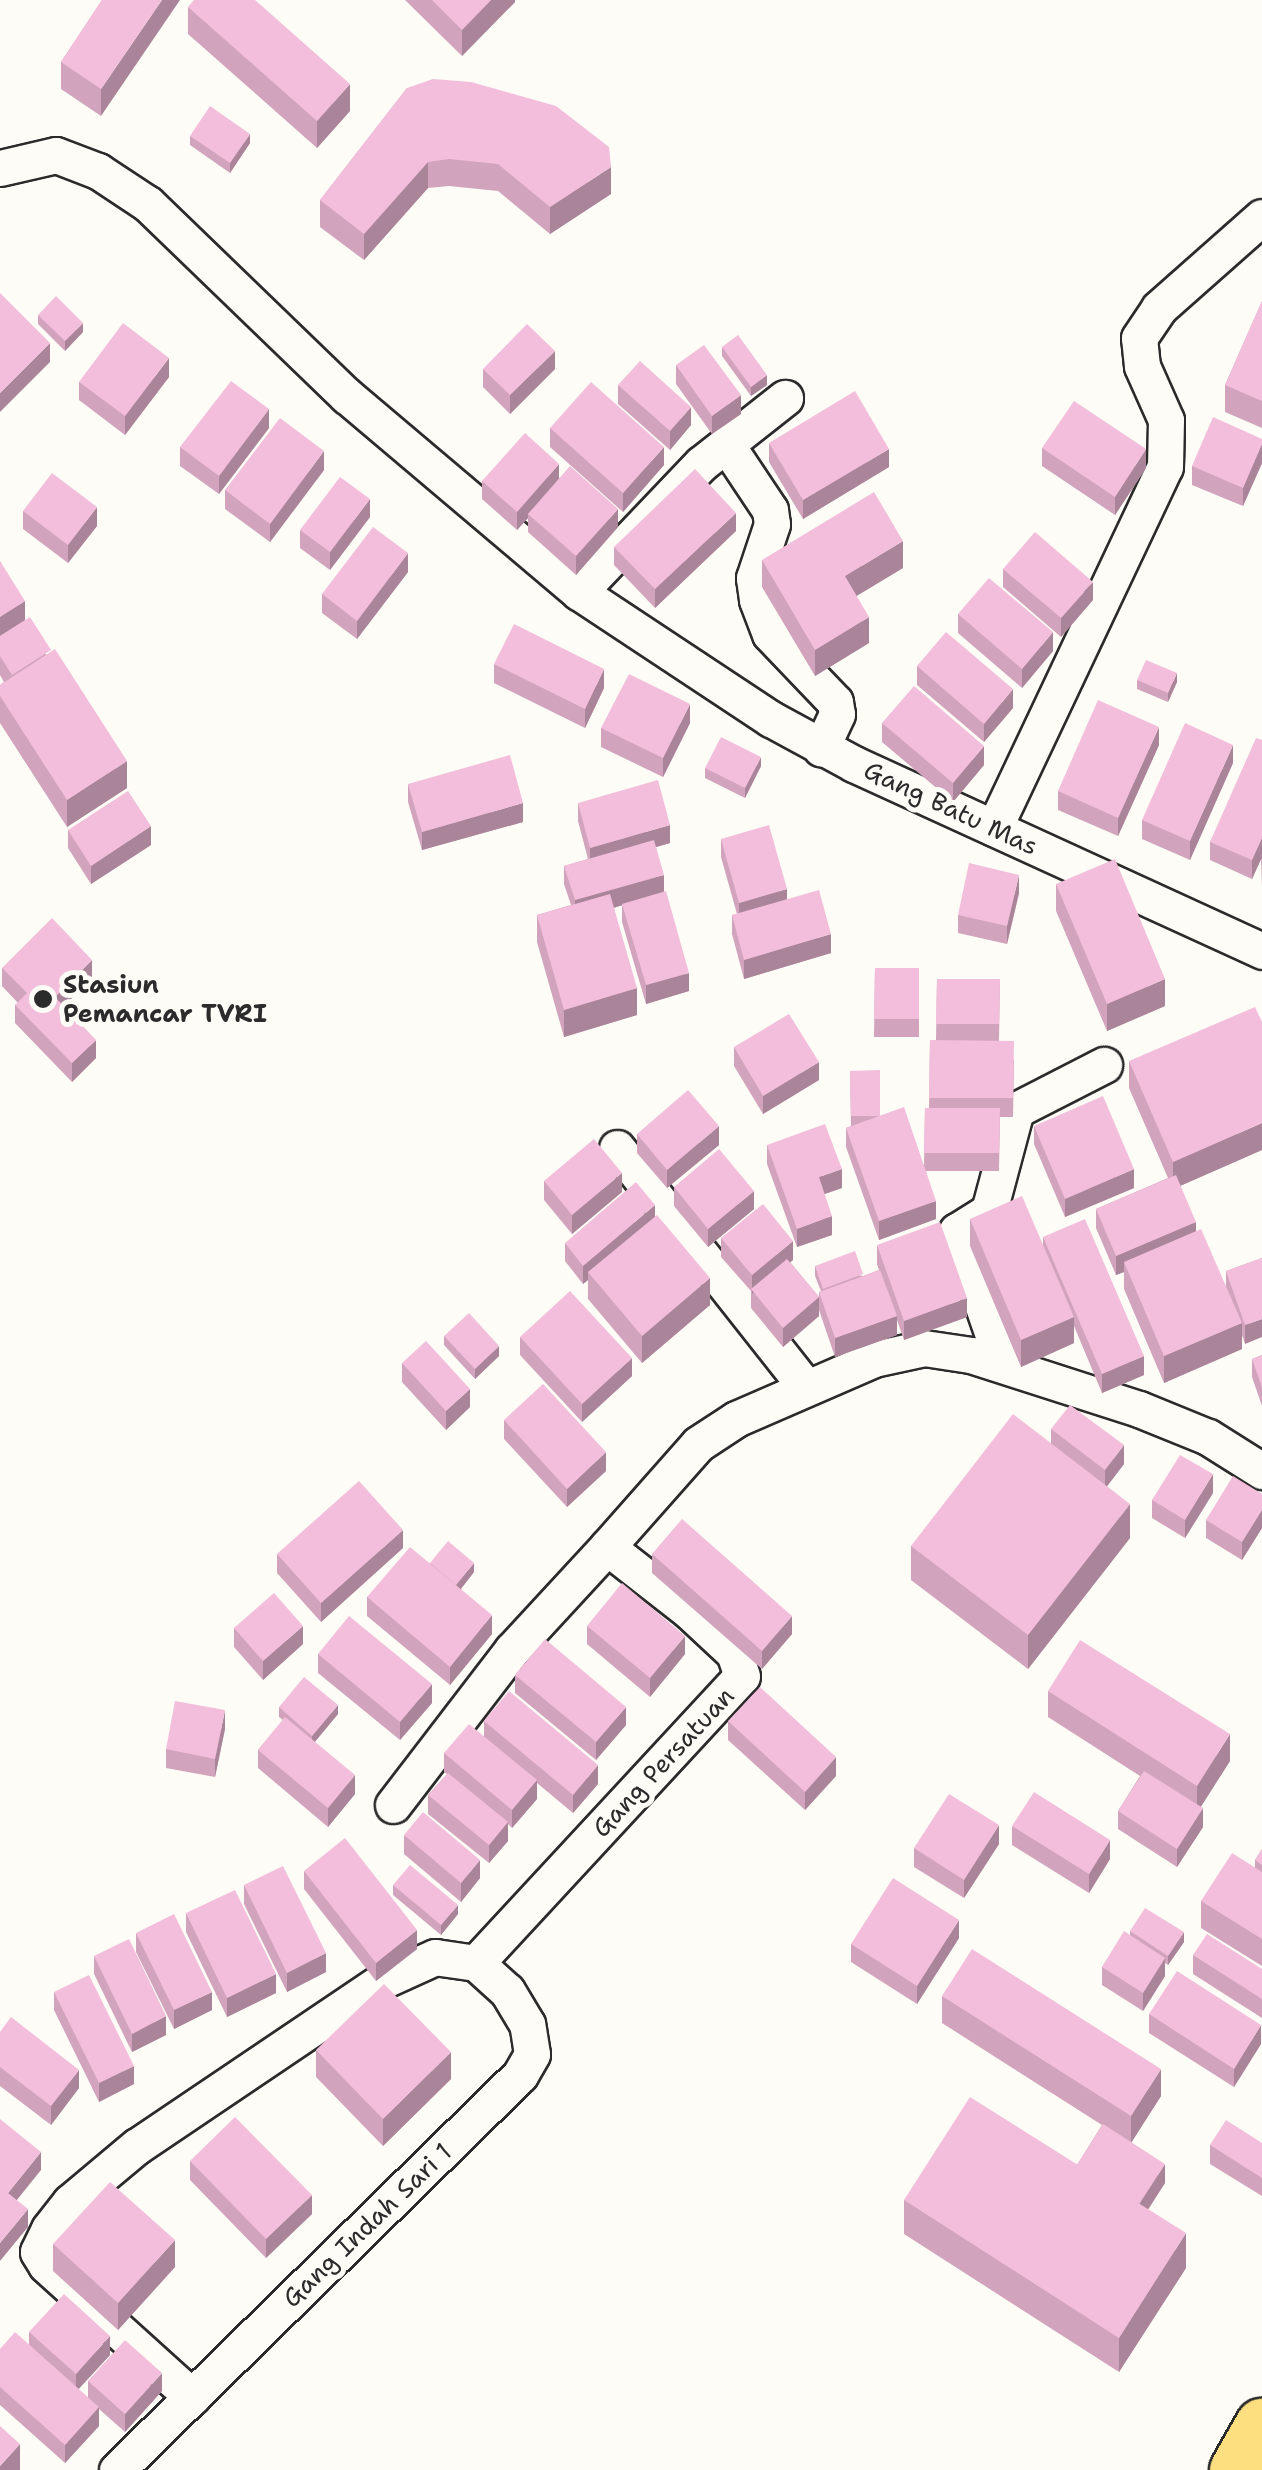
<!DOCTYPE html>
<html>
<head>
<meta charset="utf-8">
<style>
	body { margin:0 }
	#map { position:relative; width:1262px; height:2470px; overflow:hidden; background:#fdfcf7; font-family:"Shantell Sans",sans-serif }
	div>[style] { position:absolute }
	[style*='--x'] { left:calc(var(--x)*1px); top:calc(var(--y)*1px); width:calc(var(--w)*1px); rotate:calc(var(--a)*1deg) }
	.roads { filter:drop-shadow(2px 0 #2b2b2b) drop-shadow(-2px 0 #2b2b2b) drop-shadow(0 2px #2b2b2b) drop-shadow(0 -2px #2b2b2b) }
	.minor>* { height:35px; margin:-17.5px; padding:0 17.5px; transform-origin:17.5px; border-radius:17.5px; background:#fdfcf7 }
	.primary>* { height:55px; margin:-27.5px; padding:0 27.5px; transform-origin:27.5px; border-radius:27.5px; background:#fddf80 }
	.wall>* { inset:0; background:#d1a3bc }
	.shaded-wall>* { inset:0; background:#aa8599 }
	.building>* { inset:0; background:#f3bedb }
	.dots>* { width:28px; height:28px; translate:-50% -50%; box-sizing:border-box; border:5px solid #fdfcf7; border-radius:50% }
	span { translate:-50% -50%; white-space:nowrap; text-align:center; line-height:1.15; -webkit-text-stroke:10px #fdfcf7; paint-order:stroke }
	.street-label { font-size:25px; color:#2b2b2b }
	.poi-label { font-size:25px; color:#2b2b2b; font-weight:700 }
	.left { translate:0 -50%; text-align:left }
</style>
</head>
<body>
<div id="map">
	<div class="roads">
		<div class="minor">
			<div style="--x:0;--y:168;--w:57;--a:-13.1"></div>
			<div style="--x:56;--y:155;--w:45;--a:20.9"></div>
			<div style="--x:98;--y:171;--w:60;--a:33.4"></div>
			<div style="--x:148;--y:204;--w:277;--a:44"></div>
			<div style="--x:347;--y:396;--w:304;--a:40.2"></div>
			<div style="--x:579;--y:592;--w:230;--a:33.5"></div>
			<div style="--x:771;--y:719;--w:94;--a:28.5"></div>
			<div style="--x:854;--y:764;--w:449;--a:24.6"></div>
			<div style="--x:726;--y:444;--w:79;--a:56.3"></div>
			<div style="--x:770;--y:510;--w:14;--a:82"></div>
			<div style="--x:772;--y:524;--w:57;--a:108.4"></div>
			<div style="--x:754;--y:578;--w:22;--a:82"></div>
			<div style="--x:757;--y:600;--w:36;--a:69"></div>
			<div style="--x:770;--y:634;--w:94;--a:46.3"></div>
			<div style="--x:835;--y:702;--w:12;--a:81"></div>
			<div style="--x:837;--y:714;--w:38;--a:115"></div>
			<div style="--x:579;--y:592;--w:177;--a:-46.4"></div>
			<div style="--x:701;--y:464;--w:107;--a:-38.2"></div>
			<div style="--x:994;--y:828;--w:399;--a:-64.7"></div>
			<div style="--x:1165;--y:467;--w:47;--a:-88.8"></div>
			<div style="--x:1166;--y:420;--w:59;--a:-114"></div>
			<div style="--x:1142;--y:366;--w:28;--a:-96"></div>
			<div style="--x:1139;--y:338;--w:36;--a:-56"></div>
			<div style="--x:1159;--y:308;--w:137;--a:-41.5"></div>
			<div style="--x:617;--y:1148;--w:305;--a:51.7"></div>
			<div style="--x:1003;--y:1364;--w:141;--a:-109.1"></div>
			<div style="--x:957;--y:1231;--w:38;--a:-32"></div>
			<div style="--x:989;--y:1211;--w:105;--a:-75"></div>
			<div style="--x:1016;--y:1110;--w:99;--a:-27.1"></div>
			<div style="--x:393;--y:1805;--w:195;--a:-52.5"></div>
			<div style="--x:512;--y:1650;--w:140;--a:-47.3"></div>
			<div style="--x:476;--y:1963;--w:391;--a:-47.2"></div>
			<div style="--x:742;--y:1676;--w:24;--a:-109"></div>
			<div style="--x:734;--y:1653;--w:62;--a:-137"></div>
			<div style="--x:689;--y:1611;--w:104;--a:-142"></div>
			<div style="--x:607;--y:1547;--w:137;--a:-48.5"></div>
			<div style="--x:698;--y:1444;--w:45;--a:-33.3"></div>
			<div style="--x:736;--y:1419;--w:150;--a:-23.5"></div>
			<div style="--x:874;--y:1359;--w:51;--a:-12.4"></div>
			<div style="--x:924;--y:1348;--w:48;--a:8.5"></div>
			<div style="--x:971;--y:1355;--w:176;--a:17.8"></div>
			<div style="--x:1139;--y:1409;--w:74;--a:22.1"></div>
			<div style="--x:1208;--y:1437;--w:64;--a:32.2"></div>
			<div style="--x:117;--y:2470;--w:564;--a:-44.43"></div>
			<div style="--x:520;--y:2075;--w:24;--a:-60"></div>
			<div style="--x:532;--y:2054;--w:30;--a:-99"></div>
			<div style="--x:527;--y:2024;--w:39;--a:-121"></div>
			<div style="--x:507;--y:1991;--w:42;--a:-137.9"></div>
			<div style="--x:476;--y:1963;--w:41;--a:-171.7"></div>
			<div style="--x:435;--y:1957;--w:58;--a:155.6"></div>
			<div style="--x:382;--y:1981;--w:295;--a:146"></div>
			<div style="--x:137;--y:2146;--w:87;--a:140.1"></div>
			<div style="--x:70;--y:2202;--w:34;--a:128"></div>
			<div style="--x:49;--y:2229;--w:25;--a:116"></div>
			<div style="--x:38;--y:2252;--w:15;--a:58"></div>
			<div style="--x:46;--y:2265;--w:197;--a:42.1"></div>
		</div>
		<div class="primary">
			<div style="--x:1237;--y:2470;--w:51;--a:-60.4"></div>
		</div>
	</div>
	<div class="wall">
		<div style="clip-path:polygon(102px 0,101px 116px,61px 89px,61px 62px)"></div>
		<div style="clip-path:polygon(405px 0,515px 0,515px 2px,462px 56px)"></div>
		<div style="clip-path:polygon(188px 7px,350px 111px,317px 148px,188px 34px)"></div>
		<div style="clip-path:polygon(407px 88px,611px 194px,550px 234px,498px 191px,449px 186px,428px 188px,364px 260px,320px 227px,320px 200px)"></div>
		<div style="clip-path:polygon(190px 136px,250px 143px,230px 173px,190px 145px)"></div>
		<div style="clip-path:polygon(1262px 301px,1262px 428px,1225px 412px,1225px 385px)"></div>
		<div style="clip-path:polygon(38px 315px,83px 332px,65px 351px,38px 324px)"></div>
		<div style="clip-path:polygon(722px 347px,767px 385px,751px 396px,722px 356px)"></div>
		<div style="clip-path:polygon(676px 365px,741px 414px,712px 434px,676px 384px)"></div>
		<div style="clip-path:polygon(483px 369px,555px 369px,510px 414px,483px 387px)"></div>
		<div style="clip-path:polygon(169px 377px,125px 435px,79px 400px,79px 382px)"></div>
		<div style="clip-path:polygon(618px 385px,691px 425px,670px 450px,618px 404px)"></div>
		<div style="clip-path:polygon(269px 428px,219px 494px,180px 466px,180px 447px)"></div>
		<div style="clip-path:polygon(550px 428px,664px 465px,623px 512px,550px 447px)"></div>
		<div style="clip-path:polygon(1262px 439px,1262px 463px,1243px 506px,1192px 485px,1192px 466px)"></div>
		<div style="clip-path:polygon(769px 443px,889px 467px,803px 519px,769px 462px)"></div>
		<div style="clip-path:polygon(1042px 448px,1146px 468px,1115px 515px,1042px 466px)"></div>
		<div style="clip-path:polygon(324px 470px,270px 542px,225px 509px,225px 490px)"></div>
		<div style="clip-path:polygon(559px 478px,618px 527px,576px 575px,528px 532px,528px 518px,517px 530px,482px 499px,482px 481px)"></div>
		<div style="clip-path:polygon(23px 511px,97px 526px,68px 563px,23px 529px)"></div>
		<div style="clip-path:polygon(370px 517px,330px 570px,300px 548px,300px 530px)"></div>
		<div style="clip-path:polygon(736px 531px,655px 608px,614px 565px,614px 547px)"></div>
		<div style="clip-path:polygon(762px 560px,903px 568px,856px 596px,869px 643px,815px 676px,762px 587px)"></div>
		<div style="clip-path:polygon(0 561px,25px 620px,127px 788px,67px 827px,0 723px,0 685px,4px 682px,0 675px)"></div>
		<div style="clip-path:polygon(1003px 569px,1093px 600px,1061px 637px,1003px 587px)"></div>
		<div style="clip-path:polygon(408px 572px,357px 639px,322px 613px,322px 594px)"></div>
		<div style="clip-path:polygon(958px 614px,1053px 651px,1022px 688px,958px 633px)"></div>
		<div style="clip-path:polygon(494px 664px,604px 688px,585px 728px,494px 683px)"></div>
		<div style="clip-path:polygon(917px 666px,1013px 708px,984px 742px,917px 685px)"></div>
		<div style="clip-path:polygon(1137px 680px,1177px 682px,1168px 702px,1137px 689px)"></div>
		<div style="clip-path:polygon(690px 723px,663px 777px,601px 747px,601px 728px)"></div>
		<div style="clip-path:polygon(882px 723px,984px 765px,953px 802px,882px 742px)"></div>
		<div style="clip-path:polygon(1262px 740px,1262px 887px,1261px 859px,1252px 879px,1210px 860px,1210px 842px)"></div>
		<div style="clip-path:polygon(1159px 745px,1118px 836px,1058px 810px,1058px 791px)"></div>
		<div style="clip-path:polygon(1233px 763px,1190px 860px,1142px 839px,1142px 820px)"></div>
		<div style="clip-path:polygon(761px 766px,745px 798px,705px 778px,705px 768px)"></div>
		<div style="clip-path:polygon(408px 784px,523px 822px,422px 850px,408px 802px)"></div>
		<div style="clip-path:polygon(578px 803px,670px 843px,656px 847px,664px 892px,689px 991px,646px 1004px,622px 922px,622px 905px,614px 908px,637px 1015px,564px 1037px,537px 942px,537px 915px,571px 905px,564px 884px,564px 866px,588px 859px,578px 821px)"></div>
		<div style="clip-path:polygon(68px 830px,151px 845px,91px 884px,68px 848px)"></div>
		<div style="clip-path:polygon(721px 839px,787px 899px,831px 953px,744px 979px,732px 934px,732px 915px,737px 914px,721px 857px)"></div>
		<div style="clip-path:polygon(1056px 884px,1165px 1006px,1107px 1031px,1056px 911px)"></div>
		<div style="clip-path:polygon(1019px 893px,1007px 944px,958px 933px,958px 915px)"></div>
		<div style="clip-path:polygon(2px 968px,92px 978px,64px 1006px,96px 1058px,72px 1082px,15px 1023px,15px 1005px,18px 1003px,2px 986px)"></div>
		<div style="clip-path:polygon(875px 968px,919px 968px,919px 1037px,874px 1037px)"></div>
		<div style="clip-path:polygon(937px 979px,1000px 979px,999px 1041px,1014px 1060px,1013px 1117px,1000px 1117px,999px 1171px,926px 1171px,936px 1219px,879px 1240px,846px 1147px,846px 1128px,851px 1126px,850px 1071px,880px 1116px,924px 1166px,925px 1108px,929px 1108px,930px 1040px,936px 1040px)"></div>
		<div style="clip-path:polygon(734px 1047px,819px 1080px,763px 1114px,734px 1066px)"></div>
		<div style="clip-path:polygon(1129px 1061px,1262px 1150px,1180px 1186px,1196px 1231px,1226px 1287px,1226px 1271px,1262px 1258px,1245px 1344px,1242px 1335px,1242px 1349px,1164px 1383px,1124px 1289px,1124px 1272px,1116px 1275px,1096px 1228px,1096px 1209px,1168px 1178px,1129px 1088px)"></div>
		<div style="clip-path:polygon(1034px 1126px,1134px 1188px,1065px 1217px,1034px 1144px)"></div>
		<div style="clip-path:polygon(637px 1134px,719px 1145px,667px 1188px,637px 1153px)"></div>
		<div style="clip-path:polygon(767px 1145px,842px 1188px,824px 1194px,832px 1235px,797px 1247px,767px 1164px)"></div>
		<div style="clip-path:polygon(544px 1181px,622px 1192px,572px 1234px,544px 1200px)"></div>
		<div style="clip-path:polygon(674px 1187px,754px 1209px,708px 1247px,674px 1206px)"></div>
		<div style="clip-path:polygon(655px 1216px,710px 1305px,642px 1363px,588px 1299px,588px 1280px,583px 1284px,565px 1261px,565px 1243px)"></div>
		<div style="clip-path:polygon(970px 1219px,1043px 1246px,1043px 1237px,1144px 1375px,1102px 1393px,1074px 1326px,1074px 1343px,1021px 1367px,970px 1246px)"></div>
		<div style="clip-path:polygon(721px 1238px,793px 1260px,790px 1262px,819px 1297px,819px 1292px,821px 1291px,815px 1276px,815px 1266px,863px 1276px,879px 1270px,877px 1264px,877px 1245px,967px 1317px,904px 1340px,897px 1320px,897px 1335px,835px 1357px,819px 1310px,819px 1316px,783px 1347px,751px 1308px,751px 1291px,721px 1257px)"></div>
		<div style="clip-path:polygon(444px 1336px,499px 1356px,475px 1379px,444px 1345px)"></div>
		<div style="clip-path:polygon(520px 1337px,632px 1376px,582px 1422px,520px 1355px)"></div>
		<div style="clip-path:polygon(1262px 1355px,1262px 1406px,1252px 1377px,1252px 1359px)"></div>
		<div style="clip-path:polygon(402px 1363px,470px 1407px,446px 1430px,402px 1382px)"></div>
		<div style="clip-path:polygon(504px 1420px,606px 1471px,567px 1507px,504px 1439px)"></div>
		<div style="clip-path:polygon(1051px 1429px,1124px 1464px,1107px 1486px,1130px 1538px,1028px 1669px,911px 1580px,911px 1546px,1051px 1443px)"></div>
		<div style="clip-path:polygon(1213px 1493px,1185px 1538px,1152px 1518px,1152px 1500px)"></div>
		<div style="clip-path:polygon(1262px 1494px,1262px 1528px,1242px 1560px,1206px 1538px,1206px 1520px)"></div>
		<div style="clip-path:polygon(403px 1548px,321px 1622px,277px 1573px,277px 1554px)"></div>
		<div style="clip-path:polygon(652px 1554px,792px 1634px,762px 1669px,652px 1573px)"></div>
		<div style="clip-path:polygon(430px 1563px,474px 1572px,461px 1589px,492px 1634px,450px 1685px,367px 1616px,367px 1597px)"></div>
		<div style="clip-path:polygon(587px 1626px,685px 1654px,650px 1697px,587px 1644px)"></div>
		<div style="clip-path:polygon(234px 1628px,303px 1644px,263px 1680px,234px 1647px)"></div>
		<div style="clip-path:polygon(318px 1654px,432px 1703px,400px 1740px,318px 1673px)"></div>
		<div style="clip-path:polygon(515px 1675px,626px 1725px,596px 1760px,515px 1693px)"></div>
		<div style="clip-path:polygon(1048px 1691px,1230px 1761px,1200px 1807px,1203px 1827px,1177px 1867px,1118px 1829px,1118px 1811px,1140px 1776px,1048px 1717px)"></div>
		<div style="clip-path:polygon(279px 1707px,338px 1714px,315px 1742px,355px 1794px,328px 1827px,258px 1768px,258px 1750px,283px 1720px,279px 1717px)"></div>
		<div style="clip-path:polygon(484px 1721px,598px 1784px,573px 1813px,537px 1783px,537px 1799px,512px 1828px,508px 1824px,508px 1841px,489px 1863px,428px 1814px,428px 1795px,447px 1774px,444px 1772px,444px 1753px,484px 1737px)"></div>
		<div style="clip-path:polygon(728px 1721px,836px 1776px,805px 1810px,728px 1740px)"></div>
		<div style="clip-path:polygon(225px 1729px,215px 1777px,166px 1768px,166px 1749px)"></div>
		<div style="clip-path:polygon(1012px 1826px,1110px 1859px,1089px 1893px,1012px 1845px)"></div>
		<div style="clip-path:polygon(404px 1835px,480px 1878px,461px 1902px,404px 1854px)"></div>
		<div style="clip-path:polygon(999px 1844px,964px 1898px,914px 1867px,914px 1848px)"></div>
		<div style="clip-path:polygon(1262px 1849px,1262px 1966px,1201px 1928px,1201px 1901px,1255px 1867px,1255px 1860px)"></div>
		<div style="clip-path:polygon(304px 1871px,417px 1949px,376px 1981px,304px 1889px)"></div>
		<div style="clip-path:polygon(244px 1885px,326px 1972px,287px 1992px,244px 1904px)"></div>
		<div style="clip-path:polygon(393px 1885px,458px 1914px,441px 1935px,393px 1895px)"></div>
		<div style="clip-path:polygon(186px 1913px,276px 1993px,227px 2017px,186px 1932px)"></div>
		<div style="clip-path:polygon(1130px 1931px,1184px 1942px,1168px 1965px,1165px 1963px,1165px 1976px,1143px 2011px,1102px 1985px,1102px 1967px,1130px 1935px)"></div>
		<div style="clip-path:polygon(136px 1933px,212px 2010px,174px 2029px,136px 1952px)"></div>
		<div style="clip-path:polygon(959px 1938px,917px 2004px,851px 1962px,851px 1944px)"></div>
		<div style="clip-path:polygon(1193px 1955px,1262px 1969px,1262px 2018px,1193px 1974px)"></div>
		<div style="clip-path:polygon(94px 1956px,166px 2035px,132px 2052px,94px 1974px)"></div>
		<div style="clip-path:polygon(54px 1992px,134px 2084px,99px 2102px,54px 2010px)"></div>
		<div style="clip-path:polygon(942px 1996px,1161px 2096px,1131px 2143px,1165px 2183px,1148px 2210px,1186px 2268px,1119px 2372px,904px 2234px,904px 2200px,1077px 2165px,1102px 2125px,942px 2023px)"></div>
		<div style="clip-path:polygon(1149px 2014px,1261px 2044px,1234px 2087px,1149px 2033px)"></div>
		<div style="clip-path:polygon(0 2032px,79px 2088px,51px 2125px,0 2086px)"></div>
		<div style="clip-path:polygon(316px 2050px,451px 2079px,383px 2146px,316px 2077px)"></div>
		<div style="clip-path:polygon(1262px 2143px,1262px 2196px,1210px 2164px,1210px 2145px)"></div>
		<div style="clip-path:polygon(190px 2161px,312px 2214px,266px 2258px,190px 2180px)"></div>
		<div style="clip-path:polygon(53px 2244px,175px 2267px,118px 2330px,53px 2271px)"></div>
		<div style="clip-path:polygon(29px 2332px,110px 2355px,78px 2389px,88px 2398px,88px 2381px,162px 2391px,125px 2432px,99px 2409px,99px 2426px,65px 2463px,0 2405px,0 2349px,29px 2345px)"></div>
	</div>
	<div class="shaded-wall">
		<div style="clip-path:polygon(162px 0,180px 0,101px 116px,101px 89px)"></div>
		<div style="clip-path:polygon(491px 0,515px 0,515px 2px,462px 56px,462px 30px)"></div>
		<div style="clip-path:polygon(350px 84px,350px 111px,317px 148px,317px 121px)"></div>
		<div style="clip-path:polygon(250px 134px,250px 143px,230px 173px,230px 163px)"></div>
		<div style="clip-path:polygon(428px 162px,428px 188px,364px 260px,364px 234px)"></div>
		<div style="clip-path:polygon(611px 167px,611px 194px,550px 234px,550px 207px)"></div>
		<div style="clip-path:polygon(83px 323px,83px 332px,65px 351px,65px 341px)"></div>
		<div style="clip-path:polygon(50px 343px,50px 362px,0 412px,0 393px)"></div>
		<div style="clip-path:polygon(555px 351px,555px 369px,510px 414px,510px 395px)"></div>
		<div style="clip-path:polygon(169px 358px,169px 377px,125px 435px,125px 416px)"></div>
		<div style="clip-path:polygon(767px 375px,767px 385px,751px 396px,751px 387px)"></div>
		<div style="clip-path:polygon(741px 395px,741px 414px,712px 434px,712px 416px)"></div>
		<div style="clip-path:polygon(691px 407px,691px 425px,670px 450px,670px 431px)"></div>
		<div style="clip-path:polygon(269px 409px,269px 428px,219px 494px,219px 476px)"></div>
		<div style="clip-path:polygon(1262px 444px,1262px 463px,1243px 506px,1243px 488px)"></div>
		<div style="clip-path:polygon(664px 447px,664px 465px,623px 512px,623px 493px)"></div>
		<div style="clip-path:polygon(889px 449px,889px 467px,803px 519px,803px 500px)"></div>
		<div style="clip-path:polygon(1146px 449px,1146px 468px,1115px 515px,1115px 497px)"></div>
		<div style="clip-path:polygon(324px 451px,324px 470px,270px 542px,270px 524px)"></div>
		<div style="clip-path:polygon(559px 464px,559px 482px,528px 514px,528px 518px,517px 530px,517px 512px)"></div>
		<div style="clip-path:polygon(370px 499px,370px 517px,330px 570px,330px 552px)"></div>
		<div style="clip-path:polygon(97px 507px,97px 526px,68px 563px,68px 545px)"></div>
		<div style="clip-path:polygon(618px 509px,618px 527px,576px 575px,576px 556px)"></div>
		<div style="clip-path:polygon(736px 513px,736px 531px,655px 608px,655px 589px)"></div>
		<div style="clip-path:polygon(903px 541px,903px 568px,845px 603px,845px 576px)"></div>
		<div style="clip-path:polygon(408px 553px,408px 572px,357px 639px,357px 621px)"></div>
		<div style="clip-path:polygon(1093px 582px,1093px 600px,1061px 637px,1061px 618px)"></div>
		<div style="clip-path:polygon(25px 601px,25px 620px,0 636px,0 617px)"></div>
		<div style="clip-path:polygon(869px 617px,869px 643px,815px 676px,815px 650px)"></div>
		<div style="clip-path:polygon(1053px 632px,1053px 651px,1022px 688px,1022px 669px)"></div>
		<div style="clip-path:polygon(604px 669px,604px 688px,585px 728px,585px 709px)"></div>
		<div style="clip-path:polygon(1177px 673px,1177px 682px,1168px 702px,1168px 693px)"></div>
		<div style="clip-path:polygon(1013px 689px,1013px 708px,984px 742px,984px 724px)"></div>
		<div style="clip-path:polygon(690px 704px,690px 723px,663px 777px,663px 758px)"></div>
		<div style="clip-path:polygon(1159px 727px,1159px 745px,1118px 836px,1118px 818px)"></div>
		<div style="clip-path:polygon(1233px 745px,1233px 763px,1190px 860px,1190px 841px)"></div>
		<div style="clip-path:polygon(984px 746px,984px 765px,953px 802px,953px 783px)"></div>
		<div style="clip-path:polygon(761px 757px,761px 766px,745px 798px,745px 788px)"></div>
		<div style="clip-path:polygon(127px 761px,127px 788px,67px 827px,67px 800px)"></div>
		<div style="clip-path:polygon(523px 803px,523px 822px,422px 850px,422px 832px)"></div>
		<div style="clip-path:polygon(670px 825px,670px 843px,590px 866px,590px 848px)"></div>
		<div style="clip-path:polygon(151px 826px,151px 845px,91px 884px,91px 866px)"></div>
		<div style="clip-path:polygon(1262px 838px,1262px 857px,1252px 879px,1252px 860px)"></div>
		<div style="clip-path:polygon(664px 875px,664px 893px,575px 919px,575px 900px)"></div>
		<div style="clip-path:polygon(1019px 875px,1019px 893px,1007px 944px,1007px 926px)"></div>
		<div style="clip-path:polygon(787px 889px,787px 908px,739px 922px,739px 903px)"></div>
		<div style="clip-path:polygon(831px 934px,831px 953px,744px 979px,744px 960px)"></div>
		<div style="clip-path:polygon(92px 960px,92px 978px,55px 1015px,55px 997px)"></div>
		<div style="clip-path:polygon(689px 973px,689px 991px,646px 1004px,646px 985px)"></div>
		<div style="clip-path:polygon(1165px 979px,1165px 1006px,1107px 1031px,1107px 1004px)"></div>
		<div style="clip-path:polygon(637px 988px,637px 1015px,564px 1037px,564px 1010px)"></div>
		<div style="clip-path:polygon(96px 1040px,96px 1058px,72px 1082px,72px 1063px)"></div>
		<div style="clip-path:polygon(819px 1062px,819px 1080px,763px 1114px,763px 1096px)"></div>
		<div style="clip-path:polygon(1262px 1123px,1262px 1150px,1173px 1189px,1173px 1162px)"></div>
		<div style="clip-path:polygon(719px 1126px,719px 1145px,667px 1188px,667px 1170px)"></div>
		<div style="clip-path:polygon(842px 1169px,842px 1188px,819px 1196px,819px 1177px)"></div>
		<div style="clip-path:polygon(1134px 1169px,1134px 1188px,1065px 1217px,1065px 1199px)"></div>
		<div style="clip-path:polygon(622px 1173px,622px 1192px,572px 1234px,572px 1215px)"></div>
		<div style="clip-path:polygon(754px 1191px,754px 1209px,708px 1247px,708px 1229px)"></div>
		<div style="clip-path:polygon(936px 1201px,936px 1219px,879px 1240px,879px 1221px)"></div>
		<div style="clip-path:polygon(655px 1205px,655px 1223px,588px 1272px,588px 1280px,583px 1284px,583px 1266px)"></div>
		<div style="clip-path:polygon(832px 1216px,832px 1235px,797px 1247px,797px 1229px)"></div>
		<div style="clip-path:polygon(1196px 1222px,1196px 1241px,1124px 1262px,1124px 1272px,1116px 1275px,1116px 1256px)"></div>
		<div style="clip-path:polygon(793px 1241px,793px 1260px,752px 1294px,752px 1275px)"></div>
		<div style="clip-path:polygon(710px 1278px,710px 1305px,642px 1363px,642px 1336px)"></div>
		<div style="clip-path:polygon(819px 1297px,819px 1316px,783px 1347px,783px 1328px)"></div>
		<div style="clip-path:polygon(967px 1298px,967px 1317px,904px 1340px,904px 1321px)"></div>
		<div style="clip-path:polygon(897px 1316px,897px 1335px,835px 1357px,835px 1338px)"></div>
		<div style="clip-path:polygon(1074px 1317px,1074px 1343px,1021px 1367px,1021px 1340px)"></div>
		<div style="clip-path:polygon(1262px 1319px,1262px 1337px,1245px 1344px,1245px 1325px)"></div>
		<div style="clip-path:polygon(1242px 1323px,1242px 1349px,1164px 1383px,1164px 1356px)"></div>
		<div style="clip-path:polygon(499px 1346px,499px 1356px,475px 1379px,475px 1369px)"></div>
		<div style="clip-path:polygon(1144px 1356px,1144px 1375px,1102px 1393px,1102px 1374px)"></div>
		<div style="clip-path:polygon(632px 1358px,632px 1376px,582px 1422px,582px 1404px)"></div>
		<div style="clip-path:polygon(470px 1389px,470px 1407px,446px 1430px,446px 1411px)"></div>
		<div style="clip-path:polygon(1124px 1445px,1124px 1464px,1105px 1489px,1105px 1470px)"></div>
		<div style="clip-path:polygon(606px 1452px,606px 1471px,567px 1507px,567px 1489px)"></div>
		<div style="clip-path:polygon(1213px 1474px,1213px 1493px,1185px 1538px,1185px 1520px)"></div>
		<div style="clip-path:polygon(1130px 1504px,1130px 1538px,1028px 1669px,1028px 1635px)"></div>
		<div style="clip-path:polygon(1262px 1510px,1262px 1528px,1242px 1560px,1242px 1542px)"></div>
		<div style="clip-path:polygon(403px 1530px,403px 1548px,321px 1622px,321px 1603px)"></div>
		<div style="clip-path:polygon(474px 1563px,474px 1572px,456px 1595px,456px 1585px)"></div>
		<div style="clip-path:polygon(492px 1615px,492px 1634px,450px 1685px,450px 1667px)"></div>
		<div style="clip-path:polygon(792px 1616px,792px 1634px,762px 1669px,762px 1651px)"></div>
		<div style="clip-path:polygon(303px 1626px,303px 1644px,263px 1680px,263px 1661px)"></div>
		<div style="clip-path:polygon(685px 1636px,685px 1654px,650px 1697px,650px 1678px)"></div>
		<div style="clip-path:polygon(432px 1684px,432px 1703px,400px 1740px,400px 1722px)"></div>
		<div style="clip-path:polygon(338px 1705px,338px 1714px,312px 1745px,312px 1736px)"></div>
		<div style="clip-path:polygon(626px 1707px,626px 1725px,596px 1760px,596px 1742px)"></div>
		<div style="clip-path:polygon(225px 1710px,225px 1729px,215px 1777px,215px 1759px)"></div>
		<div style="clip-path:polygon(1230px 1734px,1230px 1761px,1197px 1813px,1197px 1786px)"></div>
		<div style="clip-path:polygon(836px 1757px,836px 1776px,805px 1810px,805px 1792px)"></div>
		<div style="clip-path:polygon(598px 1765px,598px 1784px,573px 1813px,573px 1795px)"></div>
		<div style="clip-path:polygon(355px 1775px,355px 1794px,328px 1827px,328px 1808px)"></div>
		<div style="clip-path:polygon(537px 1780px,537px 1799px,512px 1828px,512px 1810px)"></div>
		<div style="clip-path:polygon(1203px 1808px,1203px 1827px,1177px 1867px,1177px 1849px)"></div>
		<div style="clip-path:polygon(508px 1822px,508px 1841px,489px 1863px,489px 1845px)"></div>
		<div style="clip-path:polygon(999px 1825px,999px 1844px,964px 1898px,964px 1880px)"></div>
		<div style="clip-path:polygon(1110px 1840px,1110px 1859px,1089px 1893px,1089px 1874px)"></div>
		<div style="clip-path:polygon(480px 1860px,480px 1878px,461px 1902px,461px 1883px)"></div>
		<div style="clip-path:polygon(458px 1905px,458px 1914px,441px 1935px,441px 1925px)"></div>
		<div style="clip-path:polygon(959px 1920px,959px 1938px,917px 2004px,917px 1986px)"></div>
		<div style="clip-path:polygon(417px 1930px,417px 1949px,376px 1981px,376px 1963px)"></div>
		<div style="clip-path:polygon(1184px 1932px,1184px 1942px,1168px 1965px,1168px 1956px)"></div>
		<div style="clip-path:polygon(326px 1953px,326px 1972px,287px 1992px,287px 1973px)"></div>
		<div style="clip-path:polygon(1165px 1958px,1165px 1976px,1143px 2011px,1143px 1993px)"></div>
		<div style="clip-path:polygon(276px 1974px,276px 1993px,227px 2017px,227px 1998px)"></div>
		<div style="clip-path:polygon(212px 1992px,212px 2010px,174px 2029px,174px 2010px)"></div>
		<div style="clip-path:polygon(166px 2016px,166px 2035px,132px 2052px,132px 2034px)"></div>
		<div style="clip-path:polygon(1261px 2025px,1261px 2044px,1234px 2087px,1234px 2069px)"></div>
		<div style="clip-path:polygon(451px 2052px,451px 2079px,383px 2146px,383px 2119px)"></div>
		<div style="clip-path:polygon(134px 2066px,134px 2084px,99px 2102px,99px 2083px)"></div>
		<div style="clip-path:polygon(1161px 2069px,1161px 2096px,1131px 2143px,1131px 2116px)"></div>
		<div style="clip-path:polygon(79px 2070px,79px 2088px,51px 2125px,51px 2106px)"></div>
		<div style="clip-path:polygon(41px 2152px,41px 2170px,8px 2211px,8px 2193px)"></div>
		<div style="clip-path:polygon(1165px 2164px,1165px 2183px,1135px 2229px,1135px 2211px)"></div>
		<div style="clip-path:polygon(312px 2195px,312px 2214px,266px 2258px,266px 2239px)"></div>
		<div style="clip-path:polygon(28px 2209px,28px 2227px,0 2261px,0 2243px)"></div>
		<div style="clip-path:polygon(1186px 2233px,1186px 2268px,1119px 2372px,1119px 2338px)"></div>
		<div style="clip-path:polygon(175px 2240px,175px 2267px,118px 2330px,118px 2303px)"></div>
		<div style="clip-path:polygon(110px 2336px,110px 2355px,76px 2392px,76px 2374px)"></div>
		<div style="clip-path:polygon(162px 2373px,162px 2391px,125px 2432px,125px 2414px)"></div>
		<div style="clip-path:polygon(99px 2407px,99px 2426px,65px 2463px,65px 2445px)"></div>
		<div style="clip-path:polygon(20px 2444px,20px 2470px,0 2470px,0 2466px)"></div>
	</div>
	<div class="building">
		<div style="clip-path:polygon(102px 0,162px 0,101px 89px,61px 62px)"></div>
		<div style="clip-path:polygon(194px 0,255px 0,350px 84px,317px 121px,188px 7px)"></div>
		<div style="clip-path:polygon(432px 0,491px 0,462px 30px)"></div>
		<div style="clip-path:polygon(433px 79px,471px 82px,556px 106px,609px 147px,611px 167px,550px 207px,498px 164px,449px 159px,428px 162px,364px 234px,320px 200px,407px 88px)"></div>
		<div style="clip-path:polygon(210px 106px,250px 134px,230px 163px,190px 136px)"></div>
		<div style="clip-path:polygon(0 293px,50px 343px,0 393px)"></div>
		<div style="clip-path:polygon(56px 296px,83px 323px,65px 341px,38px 315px)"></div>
		<div style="clip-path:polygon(1262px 301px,1262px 401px,1225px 385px)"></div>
		<div style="clip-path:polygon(123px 323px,169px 358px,125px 416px,79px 382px)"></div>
		<div style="clip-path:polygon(527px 324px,555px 351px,510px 395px,483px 369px)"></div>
		<div style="clip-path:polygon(738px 335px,767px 375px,751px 387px,722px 347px)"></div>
		<div style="clip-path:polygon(704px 345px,741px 395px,712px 416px,676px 365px)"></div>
		<div style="clip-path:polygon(640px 361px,691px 407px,670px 431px,618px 385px)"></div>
		<div style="clip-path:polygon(231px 381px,269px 409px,219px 476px,180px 447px)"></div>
		<div style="clip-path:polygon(591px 382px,664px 447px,623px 493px,550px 428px)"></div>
		<div style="clip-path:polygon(855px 391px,889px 449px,803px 500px,769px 443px)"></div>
		<div style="clip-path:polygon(1074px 401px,1146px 449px,1115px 497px,1042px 448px)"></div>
		<div style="clip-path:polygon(1213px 417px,1262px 439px,1262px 444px,1243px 488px,1192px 466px)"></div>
		<div style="clip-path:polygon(280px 418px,324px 451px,270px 524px,225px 490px)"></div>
		<div style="clip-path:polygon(525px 433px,559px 464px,517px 512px,482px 481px)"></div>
		<div style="clip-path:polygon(570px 466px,618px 509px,576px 556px,528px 514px)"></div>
		<div style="clip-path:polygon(695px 469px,736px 513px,655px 589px,614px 547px)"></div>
		<div style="clip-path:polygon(52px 473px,97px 507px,68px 545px,23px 511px)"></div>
		<div style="clip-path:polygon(340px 477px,370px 499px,330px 552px,300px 530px)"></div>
		<div style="clip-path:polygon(874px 492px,903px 541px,845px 576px,869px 617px,815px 650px,762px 560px)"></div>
		<div style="clip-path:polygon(373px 527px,408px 553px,357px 621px,322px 594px)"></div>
		<div style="clip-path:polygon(1035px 532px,1093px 582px,1061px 618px,1003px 569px)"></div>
		<div style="clip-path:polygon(0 561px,25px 601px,0 617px)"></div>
		<div style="clip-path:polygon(989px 578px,1053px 632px,1022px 669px,958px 614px)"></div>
		<div style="clip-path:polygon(30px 617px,51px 650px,12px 675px,0 656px,0 636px)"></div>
		<div style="clip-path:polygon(514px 624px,604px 669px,585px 709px,494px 664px)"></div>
		<div style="clip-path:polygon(946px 632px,1013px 689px,984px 724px,917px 666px)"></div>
		<div style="clip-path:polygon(55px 649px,127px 761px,67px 800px,0 696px,0 685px)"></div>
		<div style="clip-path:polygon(1146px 660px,1177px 673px,1168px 693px,1137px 680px)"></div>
		<div style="clip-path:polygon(629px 674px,690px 704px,663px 758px,601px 728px)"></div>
		<div style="clip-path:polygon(914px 686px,984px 746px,953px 783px,882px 723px)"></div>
		<div style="clip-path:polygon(1098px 700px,1159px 727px,1118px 818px,1058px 791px)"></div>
		<div style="clip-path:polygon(1185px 723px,1233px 745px,1190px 841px,1142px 820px)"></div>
		<div style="clip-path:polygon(721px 737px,761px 757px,745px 788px,705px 768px)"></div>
		<div style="clip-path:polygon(1256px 738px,1262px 740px,1262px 838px,1252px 860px,1210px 842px)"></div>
		<div style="clip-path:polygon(510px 755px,523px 803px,422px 832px,408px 784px)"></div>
		<div style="clip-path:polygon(658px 780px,670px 825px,590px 848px,578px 803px)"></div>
		<div style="clip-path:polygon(128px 791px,151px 826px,91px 866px,68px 830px)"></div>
		<div style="clip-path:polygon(769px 825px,787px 889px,739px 903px,721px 839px)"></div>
		<div style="clip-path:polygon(654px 840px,664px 875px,575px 900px,564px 866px)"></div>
		<div style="clip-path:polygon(1115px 859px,1165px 979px,1107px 1004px,1056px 884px)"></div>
		<div style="clip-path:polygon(969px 863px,1019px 875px,1007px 926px,958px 915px)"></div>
		<div style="clip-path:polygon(819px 890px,831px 934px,744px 960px,732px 915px)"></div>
		<div style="clip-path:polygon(666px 891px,689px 973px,646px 985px,622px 904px)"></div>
		<div style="clip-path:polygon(610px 894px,637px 988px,564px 1010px,537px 915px)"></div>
		<div style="clip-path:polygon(52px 918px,92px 960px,55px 997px,96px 1040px,72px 1063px,15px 1005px,27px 993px,2px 968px)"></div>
		<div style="clip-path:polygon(875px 968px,919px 968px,919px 1019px,874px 1019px)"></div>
		<div style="clip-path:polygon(937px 979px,1000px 979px,999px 1024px,936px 1024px)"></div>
		<div style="clip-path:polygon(1255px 1007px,1262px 1022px,1262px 1123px,1173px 1162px,1129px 1061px)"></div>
		<div style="clip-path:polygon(789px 1014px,819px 1062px,763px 1096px,734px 1047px)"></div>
		<div style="clip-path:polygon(930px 1040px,1014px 1041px,1013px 1098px,929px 1098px)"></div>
		<div style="clip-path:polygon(880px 1070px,880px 1116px,851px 1116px,850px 1071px)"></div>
		<div style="clip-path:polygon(688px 1090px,719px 1126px,667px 1170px,637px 1134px)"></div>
		<div style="clip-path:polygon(1103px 1096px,1134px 1169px,1065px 1199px,1034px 1126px)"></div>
		<div style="clip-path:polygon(904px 1107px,936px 1201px,879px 1221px,846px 1128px)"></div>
		<div style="clip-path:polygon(925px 1108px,1000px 1108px,999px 1153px,924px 1153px)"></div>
		<div style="clip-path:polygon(825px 1124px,842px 1169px,819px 1177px,832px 1216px,797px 1229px,767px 1145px)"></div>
		<div style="clip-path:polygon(594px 1139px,622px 1173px,572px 1215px,544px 1181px)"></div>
		<div style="clip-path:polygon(719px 1149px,754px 1191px,708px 1229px,674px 1187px)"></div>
		<div style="clip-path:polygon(1176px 1175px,1196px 1222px,1116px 1256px,1096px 1209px)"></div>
		<div style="clip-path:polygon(636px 1182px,655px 1205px,583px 1266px,565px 1243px)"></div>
		<div style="clip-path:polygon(1022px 1196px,1074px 1317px,1021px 1340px,970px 1219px)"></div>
		<div style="clip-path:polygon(763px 1204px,793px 1241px,752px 1275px,721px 1238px)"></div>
		<div style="clip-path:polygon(657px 1215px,710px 1278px,642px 1336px,588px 1272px)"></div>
		<div style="clip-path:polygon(1085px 1219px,1144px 1356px,1102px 1374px,1043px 1237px)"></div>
		<div style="clip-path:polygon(940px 1222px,967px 1298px,904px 1321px,877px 1245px)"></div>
		<div style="clip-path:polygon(1201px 1229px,1242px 1323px,1164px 1356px,1124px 1262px)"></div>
		<div style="clip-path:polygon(855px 1251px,863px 1274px,823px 1289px,815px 1266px)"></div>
		<div style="clip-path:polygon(1262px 1258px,1262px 1319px,1245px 1325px,1226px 1271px)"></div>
		<div style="clip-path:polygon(787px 1259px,819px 1297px,783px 1328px,751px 1289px)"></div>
		<div style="clip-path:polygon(880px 1270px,897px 1316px,835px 1338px,819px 1292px)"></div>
		<div style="clip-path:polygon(570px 1291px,632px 1358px,582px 1404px,520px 1337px)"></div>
		<div style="clip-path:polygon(469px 1313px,499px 1346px,475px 1369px,444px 1336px)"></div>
		<div style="clip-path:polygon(426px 1341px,470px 1389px,446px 1411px,402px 1363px)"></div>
		<div style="clip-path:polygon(1262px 1355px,1262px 1387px,1252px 1359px)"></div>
		<div style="clip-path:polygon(543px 1384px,606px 1452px,567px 1489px,504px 1420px)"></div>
		<div style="clip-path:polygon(1070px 1405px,1124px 1445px,1105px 1470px,1051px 1429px)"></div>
		<div style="clip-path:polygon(1013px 1414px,1130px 1504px,1028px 1635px,911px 1546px)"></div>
		<div style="clip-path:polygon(1180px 1455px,1213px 1474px,1185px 1520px,1152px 1500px)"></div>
		<div style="clip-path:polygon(1233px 1476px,1262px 1494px,1262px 1510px,1242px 1542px,1206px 1520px)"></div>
		<div style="clip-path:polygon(359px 1481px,403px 1530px,321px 1603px,277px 1554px)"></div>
		<div style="clip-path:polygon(682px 1519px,792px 1616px,762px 1651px,652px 1554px)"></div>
		<div style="clip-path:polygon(448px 1541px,474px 1563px,456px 1585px,430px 1563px)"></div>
		<div style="clip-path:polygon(410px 1547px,492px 1615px,450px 1667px,367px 1597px)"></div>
		<div style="clip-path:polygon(622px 1583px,685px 1636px,650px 1678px,587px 1626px)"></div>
		<div style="clip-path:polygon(274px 1593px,303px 1626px,263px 1661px,234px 1628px)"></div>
		<div style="clip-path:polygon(349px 1616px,432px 1684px,400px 1722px,318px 1654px)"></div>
		<div style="clip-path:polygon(545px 1639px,626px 1707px,596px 1742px,515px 1675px)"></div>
		<div style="clip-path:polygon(1080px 1640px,1230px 1734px,1197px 1786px,1048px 1691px)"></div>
		<div style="clip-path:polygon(304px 1677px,338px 1705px,312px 1736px,279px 1707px)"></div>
		<div style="clip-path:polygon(760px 1687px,836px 1757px,805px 1792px,728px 1721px)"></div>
		<div style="clip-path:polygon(509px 1691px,598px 1765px,573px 1795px,484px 1721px)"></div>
		<div style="clip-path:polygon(175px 1701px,225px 1710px,215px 1759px,166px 1749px)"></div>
		<div style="clip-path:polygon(285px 1717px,355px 1775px,328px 1808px,258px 1750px)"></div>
		<div style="clip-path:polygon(469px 1724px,537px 1780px,512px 1810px,444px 1753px)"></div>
		<div style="clip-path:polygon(1144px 1771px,1203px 1808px,1177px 1849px,1118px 1811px)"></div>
		<div style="clip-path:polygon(448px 1773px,508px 1822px,489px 1845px,428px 1795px)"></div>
		<div style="clip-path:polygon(1034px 1792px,1110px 1840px,1089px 1874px,1012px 1826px)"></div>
		<div style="clip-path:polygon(949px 1794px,999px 1825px,964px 1880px,914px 1848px)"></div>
		<div style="clip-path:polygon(423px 1812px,480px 1860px,461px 1883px,404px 1835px)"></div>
		<div style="clip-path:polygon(345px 1838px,417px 1930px,376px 1963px,304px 1871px)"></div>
		<div style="clip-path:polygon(1262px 1849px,1262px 1865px,1255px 1860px)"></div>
		<div style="clip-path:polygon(1232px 1853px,1262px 1872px,1262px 1939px,1201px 1901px)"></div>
		<div style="clip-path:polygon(410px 1865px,458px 1905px,441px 1925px,393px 1885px)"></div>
		<div style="clip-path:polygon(283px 1866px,326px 1953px,287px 1973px,244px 1885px)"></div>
		<div style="clip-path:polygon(893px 1878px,959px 1920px,917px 1986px,851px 1944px)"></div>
		<div style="clip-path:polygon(235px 1890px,276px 1974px,227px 1998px,186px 1913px)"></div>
		<div style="clip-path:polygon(1145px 1908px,1184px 1932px,1168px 1956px,1130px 1931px)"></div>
		<div style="clip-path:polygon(174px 1914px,212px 1992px,174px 2010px,136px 1933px)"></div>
		<div style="clip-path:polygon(1124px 1931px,1165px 1958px,1143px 1993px,1102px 1967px)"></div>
		<div style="clip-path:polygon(1207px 1934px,1262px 1969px,1262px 1999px,1193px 1955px)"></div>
		<div style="clip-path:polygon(129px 1939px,166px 2016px,132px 2034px,94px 1956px)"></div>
		<div style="clip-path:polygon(972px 1949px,1161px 2069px,1131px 2116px,942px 1996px)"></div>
		<div style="clip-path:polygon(1177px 1971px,1261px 2025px,1234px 2069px,1149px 2014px)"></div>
		<div style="clip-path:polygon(89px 1975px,134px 2066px,99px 2083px,54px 1992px)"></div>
		<div style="clip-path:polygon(384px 1984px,451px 2052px,383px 2119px,316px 2050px)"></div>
		<div style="clip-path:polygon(11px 2017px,79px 2070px,51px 2106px,0 2067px,0 2032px)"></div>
		<div style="clip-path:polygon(970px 2097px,1186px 2233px,1119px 2338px,904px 2200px)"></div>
		<div style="clip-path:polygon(235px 2117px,312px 2195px,266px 2239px,190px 2161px)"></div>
		<div style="clip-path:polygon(0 2119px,41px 2152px,8px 2193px,28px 2209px,0 2243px)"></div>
		<div style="clip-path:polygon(1226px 2120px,1262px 2143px,1262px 2178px,1210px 2145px)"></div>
		<div style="clip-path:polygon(1103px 2124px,1165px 2164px,1139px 2204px,1077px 2165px)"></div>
		<div style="clip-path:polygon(110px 2182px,175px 2240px,118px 2303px,53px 2244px)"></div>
		<div style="clip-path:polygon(64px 2294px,110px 2336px,76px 2374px,29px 2332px)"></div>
		<div style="clip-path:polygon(15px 2332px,99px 2407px,65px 2445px,0 2387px,0 2349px)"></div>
		<div style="clip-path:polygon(125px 2340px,162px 2373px,125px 2414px,88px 2381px)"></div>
		<div style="clip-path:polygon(0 2426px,20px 2444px,0 2466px)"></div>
	</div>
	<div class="dots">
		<div style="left:43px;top:999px;background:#2b2b2b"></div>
	</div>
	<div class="street-label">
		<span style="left:951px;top:808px;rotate:25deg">Gang Batu Mas</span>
		<span style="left:663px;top:1762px;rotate:-47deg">Gang Persatuan</span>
		<span style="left:367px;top:2225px;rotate:-44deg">Gang Indah Sari 1</span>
	</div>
	<div class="poi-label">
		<span class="left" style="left:63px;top:999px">Stasiun<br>Pemancar TVRI</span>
	</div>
</div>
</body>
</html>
